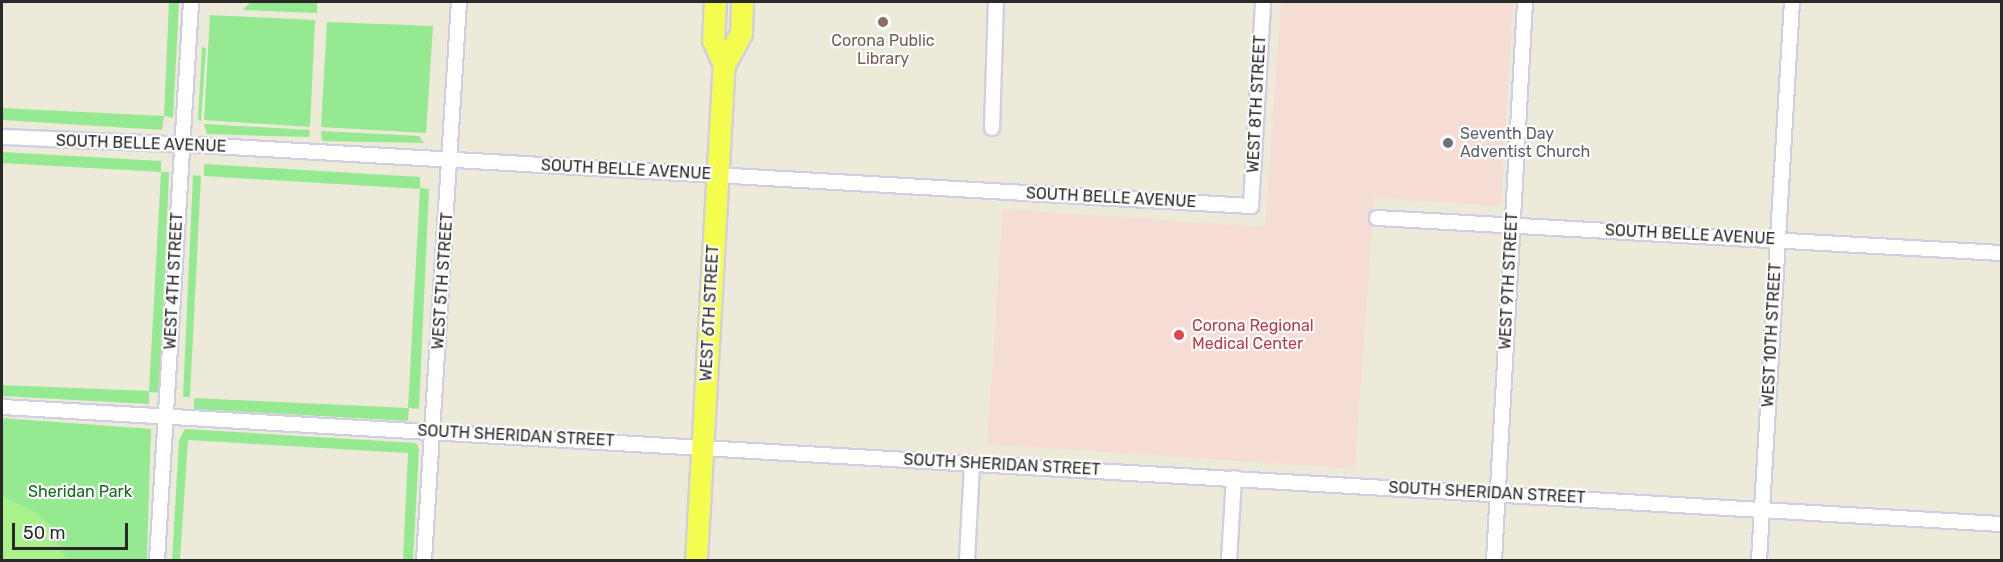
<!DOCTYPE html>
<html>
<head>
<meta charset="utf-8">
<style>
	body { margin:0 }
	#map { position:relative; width:2003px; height:562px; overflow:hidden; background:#edead9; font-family:Rubik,sans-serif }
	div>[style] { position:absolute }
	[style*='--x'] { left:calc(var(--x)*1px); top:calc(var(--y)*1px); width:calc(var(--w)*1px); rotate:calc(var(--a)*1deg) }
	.medical>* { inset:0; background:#f5ddd5 }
	.green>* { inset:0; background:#95e990 }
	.pitch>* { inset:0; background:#a9f18b }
	.roads { filter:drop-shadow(2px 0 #d0cee4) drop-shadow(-2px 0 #d0cee4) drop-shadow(0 2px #d0cee4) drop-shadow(0 -2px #d0cee4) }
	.street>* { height:14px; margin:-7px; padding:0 7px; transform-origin:7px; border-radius:7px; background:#fff }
	.primary>* { height:21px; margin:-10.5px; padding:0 10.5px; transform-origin:10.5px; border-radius:10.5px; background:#f4fd4e }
	.dots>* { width:16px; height:16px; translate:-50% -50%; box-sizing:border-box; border:3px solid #fff; border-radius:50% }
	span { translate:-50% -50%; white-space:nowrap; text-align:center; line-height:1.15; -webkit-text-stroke:4.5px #fff; paint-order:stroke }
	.education-label { font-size:16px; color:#785e54 }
	.street-label { font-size:16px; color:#292929 }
	.worship-label { font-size:16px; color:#5b616d }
	.left { translate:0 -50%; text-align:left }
	.health-label { font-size:16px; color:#be3a42 }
	.park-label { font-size:16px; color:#136c1a }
	.frame { position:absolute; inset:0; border:3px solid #292929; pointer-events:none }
	.scale { position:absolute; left:12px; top:523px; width:116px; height:27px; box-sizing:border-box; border:3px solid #292929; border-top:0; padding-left:8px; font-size:18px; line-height:21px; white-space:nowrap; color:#292929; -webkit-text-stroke:4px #fff; paint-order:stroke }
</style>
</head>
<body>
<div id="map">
	<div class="medical">
		<div style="clip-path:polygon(1281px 2px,1513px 2px,1501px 206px,1374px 198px,1355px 469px,987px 444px,1003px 209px,1265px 227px)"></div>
	</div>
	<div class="green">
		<div style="clip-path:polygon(169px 2px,179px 2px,173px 118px,164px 116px,162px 130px,2px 120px,2px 108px,164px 116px)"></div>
		<div style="clip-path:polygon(250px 2px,317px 2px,317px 13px,243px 10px)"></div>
		<div style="clip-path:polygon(210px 15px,315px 20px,310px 127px,204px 120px)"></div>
		<div style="clip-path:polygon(327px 22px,433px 26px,426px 133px,321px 127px)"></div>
		<div style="clip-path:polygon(202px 47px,206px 48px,201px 121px,198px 120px)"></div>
		<div style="clip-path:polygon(204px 124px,310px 130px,309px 137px,207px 134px)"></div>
		<div style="clip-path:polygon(321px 131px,419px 136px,424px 143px,322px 141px)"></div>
		<div style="clip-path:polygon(2px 152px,161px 161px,161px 172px,169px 172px,160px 393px,149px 392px,149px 404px,2px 396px,2px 385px,149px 391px,161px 172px,2px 163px)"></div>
		<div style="clip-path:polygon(204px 164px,420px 177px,420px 188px,429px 189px,419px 409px,409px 408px,408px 421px,194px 409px,194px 398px,408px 408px,420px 189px,204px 176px)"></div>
		<div style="clip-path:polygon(193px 175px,201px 176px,190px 397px,183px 397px)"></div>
		<div style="clip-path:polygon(2px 418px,151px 429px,147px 560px,2px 560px)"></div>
		<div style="clip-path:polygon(185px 429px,416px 443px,419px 449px,413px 560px,403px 560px,408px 453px,188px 440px,180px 560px,172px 560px,179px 440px)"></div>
	</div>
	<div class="pitch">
		<div style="clip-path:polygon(2px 496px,33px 511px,49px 524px,66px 560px,2px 560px)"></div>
	</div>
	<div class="roads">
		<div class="street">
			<div style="--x:992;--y:128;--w:126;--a:-88.2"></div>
			<div style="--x:2;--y:137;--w:194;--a:2.4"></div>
			<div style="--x:196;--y:145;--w:1057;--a:3.31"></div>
			<div style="--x:1251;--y:206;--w:204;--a:-86.6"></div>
			<div style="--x:1377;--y:218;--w:626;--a:3.21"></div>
			<div style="--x:2;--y:407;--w:2003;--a:3.35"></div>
			<div style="--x:157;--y:560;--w:559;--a:-86.51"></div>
			<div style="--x:424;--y:560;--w:559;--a:-86.41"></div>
			<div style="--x:967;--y:560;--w:97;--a:-87"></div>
			<div style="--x:1229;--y:560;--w:82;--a:-86.5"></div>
			<div style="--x:1494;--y:560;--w:559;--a:-86.82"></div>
			<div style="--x:1759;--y:560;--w:559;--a:-86.62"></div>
		</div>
		<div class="primary">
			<div style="--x:715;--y:2;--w:38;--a:93"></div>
			<div style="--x:713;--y:40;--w:27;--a:66"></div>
			<div style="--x:696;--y:560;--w:496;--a:-86.8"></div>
			<div style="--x:724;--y:65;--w:36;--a:-62"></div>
			<div style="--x:741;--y:33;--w:31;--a:-88"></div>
		</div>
	</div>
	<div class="dots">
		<div style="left:883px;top:22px;background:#8d6e63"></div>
		<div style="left:1448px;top:143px;background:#6b7280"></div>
		<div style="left:1179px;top:335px;background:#e0444e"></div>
	</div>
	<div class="education-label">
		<span style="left:883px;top:50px">Corona Public<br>Library</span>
	</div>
	<div class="street-label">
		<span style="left:1257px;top:104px;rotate:-87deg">WEST 8TH STREET</span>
		<span style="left:141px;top:144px;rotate:2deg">SOUTH BELLE AVENUE</span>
		<span style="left:626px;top:170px;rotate:3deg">SOUTH BELLE AVENUE</span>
		<span style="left:1111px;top:198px;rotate:3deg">SOUTH BELLE AVENUE</span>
		<span style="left:1690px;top:235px;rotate:3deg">SOUTH BELLE AVENUE</span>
		<span style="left:174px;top:281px;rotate:-87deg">WEST 4TH STREET</span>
		<span style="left:443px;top:281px;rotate:-86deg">WEST 5TH STREET</span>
		<span style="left:1509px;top:281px;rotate:-87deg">WEST 9TH STREET</span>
		<span style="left:710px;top:313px;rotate:-87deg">WEST 6TH STREET</span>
		<span style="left:1772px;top:335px;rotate:-87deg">WEST 10TH STREET</span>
		<span style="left:516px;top:436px;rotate:3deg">SOUTH SHERIDAN STREET</span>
		<span style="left:1002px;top:465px;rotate:3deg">SOUTH SHERIDAN STREET</span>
		<span style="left:1487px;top:493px;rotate:3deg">SOUTH SHERIDAN STREET</span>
	</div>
	<div class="worship-label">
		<span class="left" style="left:1460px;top:143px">Seventh Day<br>Adventist Church</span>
	</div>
	<div class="health-label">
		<span class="left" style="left:1192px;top:335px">Corona Regional<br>Medical Center</span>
	</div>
	<div class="park-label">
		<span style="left:80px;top:492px">Sheridan Park</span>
	</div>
	<div class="frame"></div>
	<div class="scale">50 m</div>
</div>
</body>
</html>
